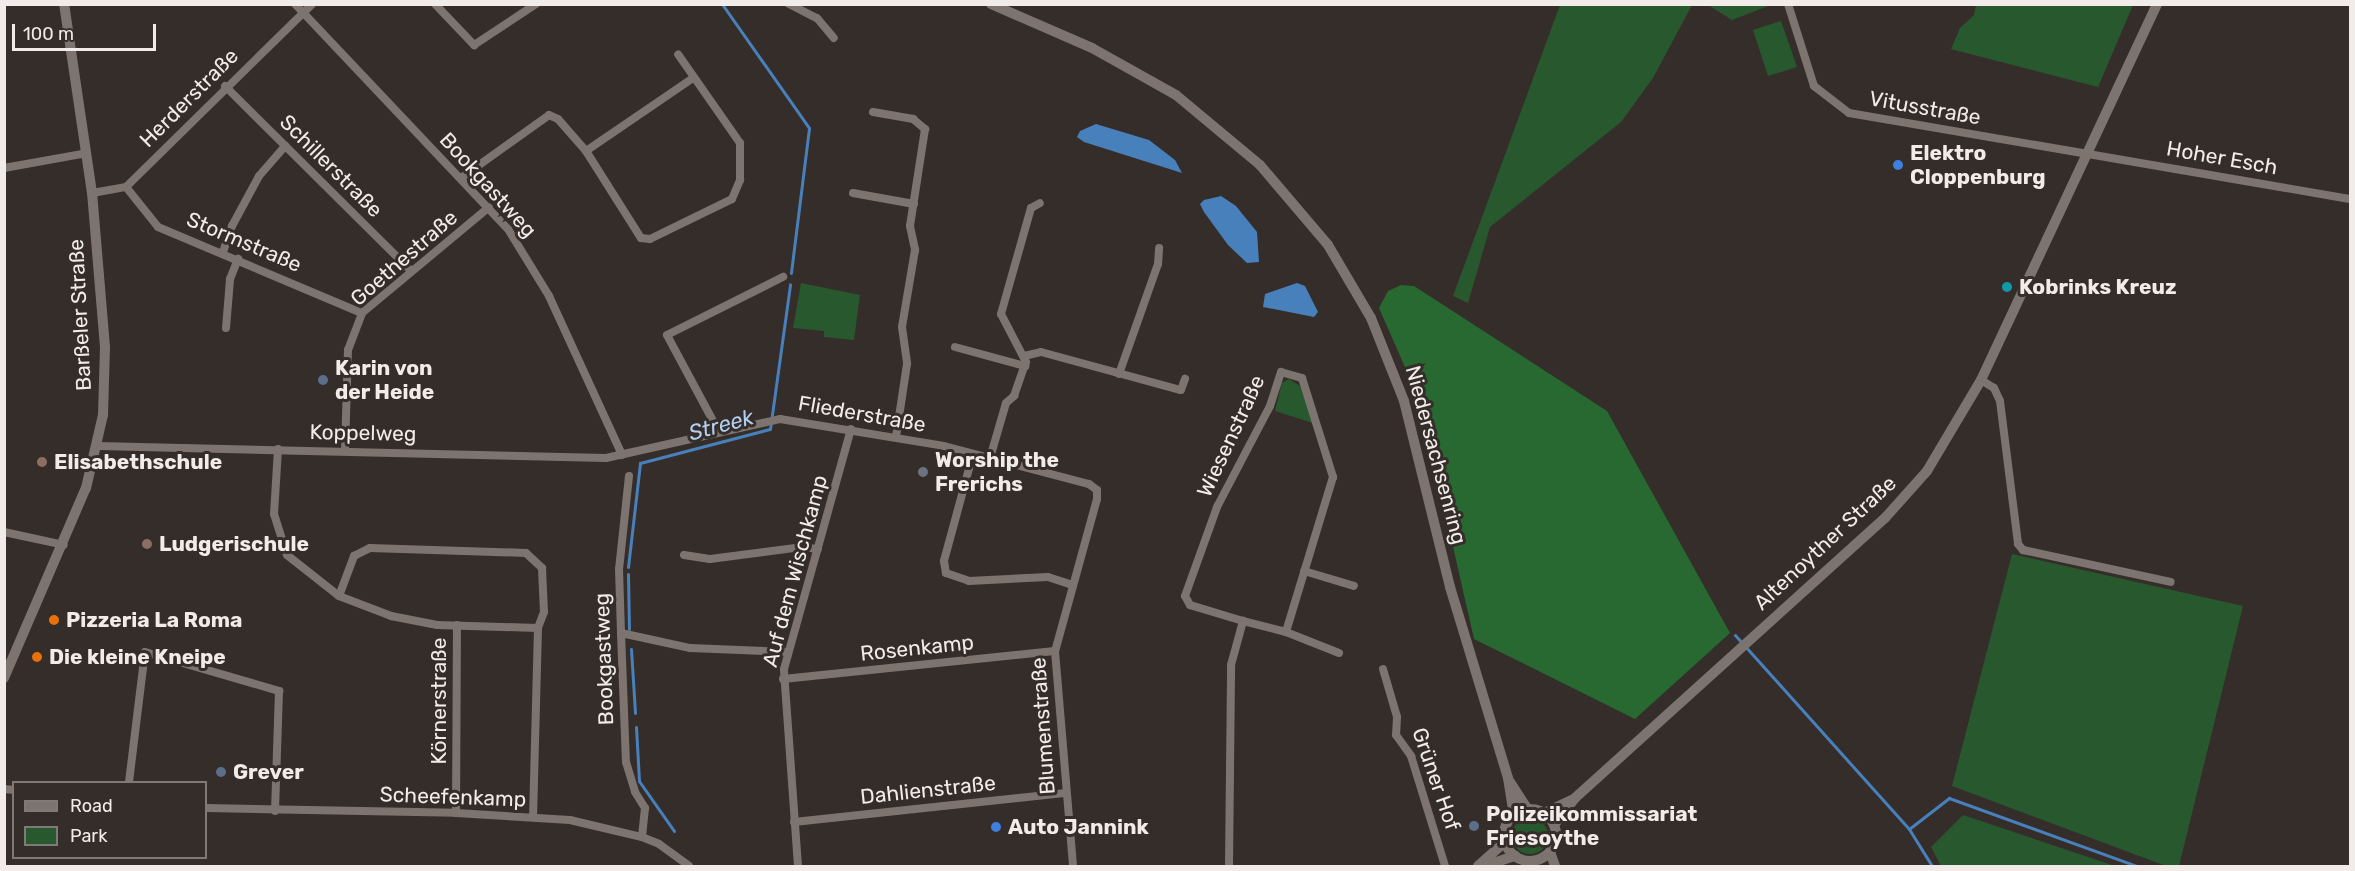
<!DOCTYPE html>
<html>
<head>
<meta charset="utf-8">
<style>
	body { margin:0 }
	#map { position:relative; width:2355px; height:871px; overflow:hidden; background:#342d29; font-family:Rubik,sans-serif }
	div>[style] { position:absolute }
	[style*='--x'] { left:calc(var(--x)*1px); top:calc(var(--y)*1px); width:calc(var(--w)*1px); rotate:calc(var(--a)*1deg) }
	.green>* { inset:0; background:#28592e }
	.round { border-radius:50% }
	.forest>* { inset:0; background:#286831 }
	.water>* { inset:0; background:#4880bb }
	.stream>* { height:3px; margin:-1.5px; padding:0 1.5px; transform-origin:1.5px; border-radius:1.5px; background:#4880bb }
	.street>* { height:8px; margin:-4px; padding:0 4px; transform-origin:4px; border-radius:4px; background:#7d746f }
	.secondary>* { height:10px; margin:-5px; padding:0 5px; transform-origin:5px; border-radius:5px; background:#7d746f }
	.secondary>.ring { margin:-5px; padding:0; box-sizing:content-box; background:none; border:10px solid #7d746f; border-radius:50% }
	.dots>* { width:16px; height:16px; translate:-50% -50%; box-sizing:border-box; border:3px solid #342d29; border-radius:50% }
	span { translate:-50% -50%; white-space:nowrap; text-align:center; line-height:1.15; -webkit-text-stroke:6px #342d29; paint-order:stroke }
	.street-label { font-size:21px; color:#f1ece9 }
	.poi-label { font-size:21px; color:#f1ece9; font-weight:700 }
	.left { translate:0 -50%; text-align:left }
	.water-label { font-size:22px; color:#b1cfef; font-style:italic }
	.frame { position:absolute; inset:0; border:6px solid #f1ece9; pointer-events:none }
	.legend { position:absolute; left:12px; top:781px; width:195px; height:78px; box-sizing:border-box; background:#342d29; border:2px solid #807976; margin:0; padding:8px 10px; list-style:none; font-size:18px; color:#f1ece9 }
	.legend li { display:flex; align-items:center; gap:12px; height:30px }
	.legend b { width:30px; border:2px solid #807976 }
	.scale { position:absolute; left:12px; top:24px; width:144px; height:27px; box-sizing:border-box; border:3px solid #f1ece9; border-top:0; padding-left:8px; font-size:18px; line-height:21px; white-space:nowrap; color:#f1ece9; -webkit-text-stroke:4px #342d29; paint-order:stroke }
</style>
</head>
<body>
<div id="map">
	<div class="green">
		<div style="clip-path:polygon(1560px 5px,1692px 5px,1653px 78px,1621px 122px,1490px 227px,1468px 303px,1453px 296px)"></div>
		<div style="clip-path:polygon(1708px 5px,1771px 5px,1732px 20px)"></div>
		<div style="clip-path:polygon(1976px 5px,1976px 4px,2133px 5px,2098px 87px,1951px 49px,1960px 28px,1974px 15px)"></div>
		<div style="clip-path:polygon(1781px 21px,1797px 67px,1768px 76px,1753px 30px)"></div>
		<div style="clip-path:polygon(801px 283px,860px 295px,854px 340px,824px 337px,824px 331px,793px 328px)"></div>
		<div style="clip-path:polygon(1289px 379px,1300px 386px,1313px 423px,1275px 411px,1282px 383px)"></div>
		<div style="clip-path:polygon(2012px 554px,2243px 606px,2179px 866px,2166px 866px,1952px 786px)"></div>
		<div style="clip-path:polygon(1963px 815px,2115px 866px,1941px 866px,1931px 847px)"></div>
		<div class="round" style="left:1512px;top:818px;width:36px;height:36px"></div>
	</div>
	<div class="forest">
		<div style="clip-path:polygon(1401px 285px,1414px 286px,1607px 411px,1730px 633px,1635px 719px,1474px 639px,1429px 441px,1408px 374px,1379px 308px,1388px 291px)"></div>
	</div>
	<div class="water">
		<div style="clip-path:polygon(1096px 124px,1149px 140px,1175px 160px,1182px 173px,1084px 142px,1077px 137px,1080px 131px)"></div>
		<div style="clip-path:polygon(1221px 196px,1236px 206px,1257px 232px,1259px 262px,1247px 263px,1228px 245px,1204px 212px,1200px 204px,1204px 200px)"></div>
		<div style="clip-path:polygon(1297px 283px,1305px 286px,1318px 312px,1314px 317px,1263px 307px,1265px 294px)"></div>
	</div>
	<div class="stream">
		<div style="--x:722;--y:4;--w:151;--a:54.9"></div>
		<div style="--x:809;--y:128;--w:146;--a:97.1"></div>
		<div style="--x:628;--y:567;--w:105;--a:-83.4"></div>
		<div style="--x:640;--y:463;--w:134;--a:-14.7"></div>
		<div style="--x:770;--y:429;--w:146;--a:-82.1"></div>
		<div style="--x:628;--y:574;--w:55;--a:89"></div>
		<div style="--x:1735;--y:635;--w:261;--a:48.1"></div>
		<div style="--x:1909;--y:829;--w:44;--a:58.1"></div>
		<div style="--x:631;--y:649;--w:64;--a:86.4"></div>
		<div style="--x:636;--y:727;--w:54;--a:86.8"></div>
		<div style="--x:639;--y:781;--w:61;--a:55"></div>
		<div style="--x:1909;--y:829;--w:51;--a:-37.8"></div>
		<div style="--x:1949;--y:798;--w:200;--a:19.9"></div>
	</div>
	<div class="street">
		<div style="--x:295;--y:4;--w:310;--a:46.6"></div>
		<div style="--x:508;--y:229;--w:79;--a:58.5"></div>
		<div style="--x:549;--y:296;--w:175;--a:65.3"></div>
		<div style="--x:435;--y:4;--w:57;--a:46.4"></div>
		<div style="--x:474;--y:45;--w:74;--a:-33.5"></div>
		<div style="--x:789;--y:4;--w:31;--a:27"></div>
		<div style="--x:817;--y:18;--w:26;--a:50"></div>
		<div style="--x:1788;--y:4;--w:86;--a:72.4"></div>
		<div style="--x:1814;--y:86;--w:44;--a:37.6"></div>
		<div style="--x:1849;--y:113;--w:508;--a:9.74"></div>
		<div style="--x:225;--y:86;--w:262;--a:44.8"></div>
		<div style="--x:873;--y:112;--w:41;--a:9.9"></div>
		<div style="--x:913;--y:119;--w:16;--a:40"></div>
		<div style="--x:925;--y:129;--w:98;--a:98.8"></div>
		<div style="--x:910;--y:226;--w:25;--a:78"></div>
		<div style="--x:915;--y:250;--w:78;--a:99.6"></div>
		<div style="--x:902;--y:327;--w:37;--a:82"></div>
		<div style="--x:907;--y:364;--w:74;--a:98.6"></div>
		<div style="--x:586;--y:151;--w:103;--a:57.7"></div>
		<div style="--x:641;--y:238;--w:9;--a:6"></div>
		<div style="--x:650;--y:239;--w:91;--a:-26"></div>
		<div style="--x:732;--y:199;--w:21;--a:-67"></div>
		<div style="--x:740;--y:180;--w:37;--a:-90"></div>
		<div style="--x:740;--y:143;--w:108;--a:-124.9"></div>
		<div style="--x:4;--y:168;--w:84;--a:-10.2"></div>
		<div style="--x:461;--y:178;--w:108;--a:-35.6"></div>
		<div style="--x:549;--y:115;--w:10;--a:24"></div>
		<div style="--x:558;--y:119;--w:43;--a:48.8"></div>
		<div style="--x:586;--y:151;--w:130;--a:-34.3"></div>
		<div style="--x:126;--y:187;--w:51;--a:51.3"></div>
		<div style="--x:158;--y:227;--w:221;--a:22.9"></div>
		<div style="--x:92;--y:193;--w:35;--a:-10"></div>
		<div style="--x:126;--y:187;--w:261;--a:-44.5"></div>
		<div style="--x:853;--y:193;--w:62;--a:10.2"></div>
		<div style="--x:223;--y:252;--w:28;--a:-71"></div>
		<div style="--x:232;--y:226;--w:57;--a:-61.6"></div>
		<div style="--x:259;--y:176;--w:40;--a:-49"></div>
		<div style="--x:226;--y:328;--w:49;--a:-85.3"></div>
		<div style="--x:230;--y:279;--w:22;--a:-68"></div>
		<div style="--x:955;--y:347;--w:73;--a:15.2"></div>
		<div style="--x:1024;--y:356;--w:17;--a:-13"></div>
		<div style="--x:1041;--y:352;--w:145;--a:15.2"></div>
		<div style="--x:1181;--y:390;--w:12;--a:-70"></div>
		<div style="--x:1119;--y:374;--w:117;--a:-70.5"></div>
		<div style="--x:1158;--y:264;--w:16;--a:-86"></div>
		<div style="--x:1981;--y:380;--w:15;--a:32"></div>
		<div style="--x:1994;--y:388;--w:14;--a:65"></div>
		<div style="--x:2000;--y:401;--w:144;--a:82.8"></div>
		<div style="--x:2018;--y:544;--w:8;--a:50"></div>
		<div style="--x:2023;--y:550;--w:151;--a:12.2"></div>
		<div style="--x:719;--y:432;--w:110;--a:-118.2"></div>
		<div style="--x:667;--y:335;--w:130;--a:-26.6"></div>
		<div style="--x:98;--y:446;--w:508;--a:1.35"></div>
		<div style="--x:606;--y:458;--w:178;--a:-12.6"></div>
		<div style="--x:780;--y:419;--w:166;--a:9.3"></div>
		<div style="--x:944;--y:446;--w:150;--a:14.7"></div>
		<div style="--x:1089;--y:484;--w:10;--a:37"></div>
		<div style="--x:1097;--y:490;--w:9;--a:90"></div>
		<div style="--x:1097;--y:499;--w:158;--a:105.4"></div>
		<div style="--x:1055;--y:651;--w:216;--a:85.2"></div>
		<div style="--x:278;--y:449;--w:65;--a:93.5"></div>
		<div style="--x:274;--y:514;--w:43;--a:72.4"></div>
		<div style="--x:287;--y:555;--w:66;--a:38.3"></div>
		<div style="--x:339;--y:596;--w:56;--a:21"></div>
		<div style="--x:391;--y:616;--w:47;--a:11.1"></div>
		<div style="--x:437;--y:625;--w:101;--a:1.7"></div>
		<div style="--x:345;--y:450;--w:100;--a:-88.3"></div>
		<div style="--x:348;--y:350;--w:40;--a:-69"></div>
		<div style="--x:362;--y:313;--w:165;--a:-39.8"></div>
		<div style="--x:973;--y:454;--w:111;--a:105.2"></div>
		<div style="--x:944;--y:561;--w:12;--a:81"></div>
		<div style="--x:946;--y:573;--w:24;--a:19"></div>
		<div style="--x:969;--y:581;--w:79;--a:-2.9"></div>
		<div style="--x:1048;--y:577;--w:23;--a:18"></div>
		<div style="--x:990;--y:458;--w:57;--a:-73.8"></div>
		<div style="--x:1006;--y:403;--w:11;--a:-41"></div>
		<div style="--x:1014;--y:396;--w:36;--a:-71"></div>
		<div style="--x:1026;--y:362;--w:54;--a:-117.5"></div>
		<div style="--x:1001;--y:314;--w:110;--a:-74.2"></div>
		<div style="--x:1031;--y:208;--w:10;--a:-29"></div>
		<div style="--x:629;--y:476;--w:94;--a:96.1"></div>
		<div style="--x:619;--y:569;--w:64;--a:88.2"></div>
		<div style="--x:621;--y:633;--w:129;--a:87.8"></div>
		<div style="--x:626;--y:762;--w:31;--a:73"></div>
		<div style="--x:635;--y:792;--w:19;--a:58"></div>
		<div style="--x:645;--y:808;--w:29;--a:96"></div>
		<div style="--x:4;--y:532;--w:61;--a:12.2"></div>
		<div style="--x:684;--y:555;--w:26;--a:9"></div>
		<div style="--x:710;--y:559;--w:94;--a:-7.4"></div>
		<div style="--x:803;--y:547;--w:15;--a:8"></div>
		<div style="--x:1304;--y:571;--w:52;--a:16.7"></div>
		<div style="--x:339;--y:596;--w:43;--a:-69.4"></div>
		<div style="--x:354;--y:556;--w:18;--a:-27"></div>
		<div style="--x:370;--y:548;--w:156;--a:1.8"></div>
		<div style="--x:526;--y:553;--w:22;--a:43"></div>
		<div style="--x:542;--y:568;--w:44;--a:87.4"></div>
		<div style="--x:544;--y:612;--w:17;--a:111"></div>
		<div style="--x:538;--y:628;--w:189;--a:91.5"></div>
		<div style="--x:1286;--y:632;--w:57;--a:21.6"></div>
		<div style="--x:621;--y:633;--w:71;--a:12.3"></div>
		<div style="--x:690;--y:648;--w:98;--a:2.3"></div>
		<div style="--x:1383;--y:669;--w:50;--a:73.7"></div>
		<div style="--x:1397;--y:717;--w:18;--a:93"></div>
		<div style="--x:1396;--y:735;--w:26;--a:54"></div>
		<div style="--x:1411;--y:756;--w:115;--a:72.8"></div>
		<div style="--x:783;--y:679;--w:273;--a:-5.9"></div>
		<div style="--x:129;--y:782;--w:131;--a:-83"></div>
		<div style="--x:145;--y:652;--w:140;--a:16.2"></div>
		<div style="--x:279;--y:691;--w:120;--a:91.9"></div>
		<div style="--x:4;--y:789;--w:10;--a:6"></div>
		<div style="--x:206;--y:808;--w:250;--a:1.1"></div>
		<div style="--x:456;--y:813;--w:114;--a:3.5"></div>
		<div style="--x:570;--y:820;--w:74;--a:13.3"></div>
		<div style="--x:642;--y:837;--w:18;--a:22"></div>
		<div style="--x:659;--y:844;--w:37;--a:36"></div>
		<div style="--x:456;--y:813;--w:188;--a:-89.7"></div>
		<div style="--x:794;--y:822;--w:274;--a:-6.1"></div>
		<div style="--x:798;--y:866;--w:197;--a:-94.1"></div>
		<div style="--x:784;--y:669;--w:249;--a:-74.4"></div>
		<div style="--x:1229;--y:866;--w:201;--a:-89.4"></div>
		<div style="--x:1231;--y:665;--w:46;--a:-74.7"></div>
		<div style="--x:1243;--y:621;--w:55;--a:-163.2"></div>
		<div style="--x:1190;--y:605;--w:10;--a:-119"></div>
		<div style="--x:1185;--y:596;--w:95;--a:-70.2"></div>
		<div style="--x:1217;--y:507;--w:114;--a:-62.3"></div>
		<div style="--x:1270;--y:406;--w:36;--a:-72"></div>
		<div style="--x:1281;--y:372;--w:22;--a:16"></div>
		<div style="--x:1302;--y:378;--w:104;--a:72.6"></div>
		<div style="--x:1333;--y:477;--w:162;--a:106.9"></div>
		<div style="--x:1286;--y:632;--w:44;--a:-165.7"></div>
	</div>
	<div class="secondary">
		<div style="--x:991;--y:4;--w:110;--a:23.5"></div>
		<div style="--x:1092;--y:48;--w:96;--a:29.2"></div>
		<div style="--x:1176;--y:95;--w:109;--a:39.8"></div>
		<div style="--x:1260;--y:165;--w:105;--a:49.6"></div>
		<div style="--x:1328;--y:245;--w:85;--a:59.5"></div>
		<div style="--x:1371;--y:318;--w:89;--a:68.3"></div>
		<div style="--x:1404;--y:401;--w:192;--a:76.1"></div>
		<div style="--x:1450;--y:587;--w:200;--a:73.1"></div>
		<div style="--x:1508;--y:778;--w:37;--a:81"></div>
		<div style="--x:4;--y:678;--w:207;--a:-66.7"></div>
		<div style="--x:86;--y:488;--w:75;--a:-76.9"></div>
		<div style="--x:103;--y:415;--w:68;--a:-88.3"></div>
		<div style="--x:105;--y:347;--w:155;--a:-94.8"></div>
		<div style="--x:92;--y:193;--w:191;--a:-98.4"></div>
		<div style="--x:1510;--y:782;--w:33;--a:57"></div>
		<div class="ring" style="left:1504px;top:809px;width:42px;height:42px"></div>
		<div style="--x:1544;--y:813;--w:31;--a:-25"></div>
		<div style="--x:1554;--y:825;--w:34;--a:-52"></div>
		<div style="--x:1575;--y:798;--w:418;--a:-42.1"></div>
		<div style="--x:1885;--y:518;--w:63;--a:-48.2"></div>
		<div style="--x:1927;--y:471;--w:106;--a:-59.3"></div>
		<div style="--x:1981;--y:380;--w:415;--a:-64.9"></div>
		<div style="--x:1550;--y:852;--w:15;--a:70"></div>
		<div style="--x:1478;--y:866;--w:36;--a:-42"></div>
		<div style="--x:1484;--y:866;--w:33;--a:-18"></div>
	</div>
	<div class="dots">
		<div style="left:1898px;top:165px;background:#3f7fe0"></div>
		<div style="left:2007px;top:287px;background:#0f9aa8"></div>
		<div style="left:323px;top:380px;background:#5c6f8a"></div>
		<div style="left:42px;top:462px;background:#8d6e63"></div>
		<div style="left:923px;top:472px;background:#6b7280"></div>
		<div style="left:147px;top:544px;background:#8d6e63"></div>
		<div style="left:54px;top:620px;background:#e8710a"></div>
		<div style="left:37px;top:657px;background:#e8710a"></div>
		<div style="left:221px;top:772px;background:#5c6f8a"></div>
		<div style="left:1474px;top:826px;background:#5c6f8a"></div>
		<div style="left:996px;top:827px;background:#3f7fe0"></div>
	</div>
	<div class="street-label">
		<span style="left:189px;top:98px;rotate:-45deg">Herderstraße</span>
		<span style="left:1925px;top:108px;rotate:10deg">Vitusstraße</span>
		<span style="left:2222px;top:158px;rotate:10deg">Hoher Esch</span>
		<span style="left:331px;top:166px;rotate:45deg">Schillerstraße</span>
		<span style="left:488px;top:185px;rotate:48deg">Bookgastweg</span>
		<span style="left:244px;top:242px;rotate:23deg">Stormstraße</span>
		<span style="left:404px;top:258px;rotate:-41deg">Goethestraße</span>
		<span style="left:80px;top:315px;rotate:-93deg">Barßeler Straße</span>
		<span style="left:862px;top:414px;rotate:10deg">Fliederstraße</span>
		<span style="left:363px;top:433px;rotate:1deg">Koppelweg</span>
		<span style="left:1231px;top:436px;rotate:-65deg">Wiesenstraße</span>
		<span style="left:1436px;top:455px;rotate:75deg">Niedersachsenring</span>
		<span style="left:1825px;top:543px;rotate:-43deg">Altenoyther Straße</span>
		<span style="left:795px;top:571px;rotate:-75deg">Auf dem Wischkamp</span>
		<span style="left:917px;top:648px;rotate:-6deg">Rosenkamp</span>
		<span style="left:604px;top:659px;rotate:-92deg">Bookgastweg</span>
		<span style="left:439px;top:701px;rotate:-90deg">Körnerstraße</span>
		<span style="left:1043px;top:726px;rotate:-94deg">Blumenstraße</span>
		<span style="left:1436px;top:779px;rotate:71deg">Grüner Hof</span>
		<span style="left:928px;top:790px;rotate:-6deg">Dahlienstraße</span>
		<span style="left:453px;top:797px;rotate:2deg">Scheefenkamp</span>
	</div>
	<div class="poi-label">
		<span class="left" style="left:1910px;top:165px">Elektro<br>Cloppenburg</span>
		<span class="left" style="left:2019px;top:287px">Kobrinks Kreuz</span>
		<span class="left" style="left:335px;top:380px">Karin von<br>der Heide</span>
		<span class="left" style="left:935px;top:472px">Worship the<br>Frerichs</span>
		<span class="left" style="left:54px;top:462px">Elisabethschule</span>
		<span class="left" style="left:159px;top:544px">Ludgerischule</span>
		<span class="left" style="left:66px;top:620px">Pizzeria La Roma</span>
		<span class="left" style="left:49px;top:657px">Die kleine Kneipe</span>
		<span class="left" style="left:233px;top:772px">Grever</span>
		<span class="left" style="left:1486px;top:826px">Polizeikommissariat<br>Friesoythe</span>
		<span class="left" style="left:1008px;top:827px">Auto Jannink</span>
	</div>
	<div class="water-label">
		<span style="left:721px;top:425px;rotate:-15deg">Streek</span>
	</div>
	<div class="frame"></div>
	<ul class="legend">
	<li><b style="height:8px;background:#7d746f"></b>Road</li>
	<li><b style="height:16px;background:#28592e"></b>Park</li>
	</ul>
	<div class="scale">100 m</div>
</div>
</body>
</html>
